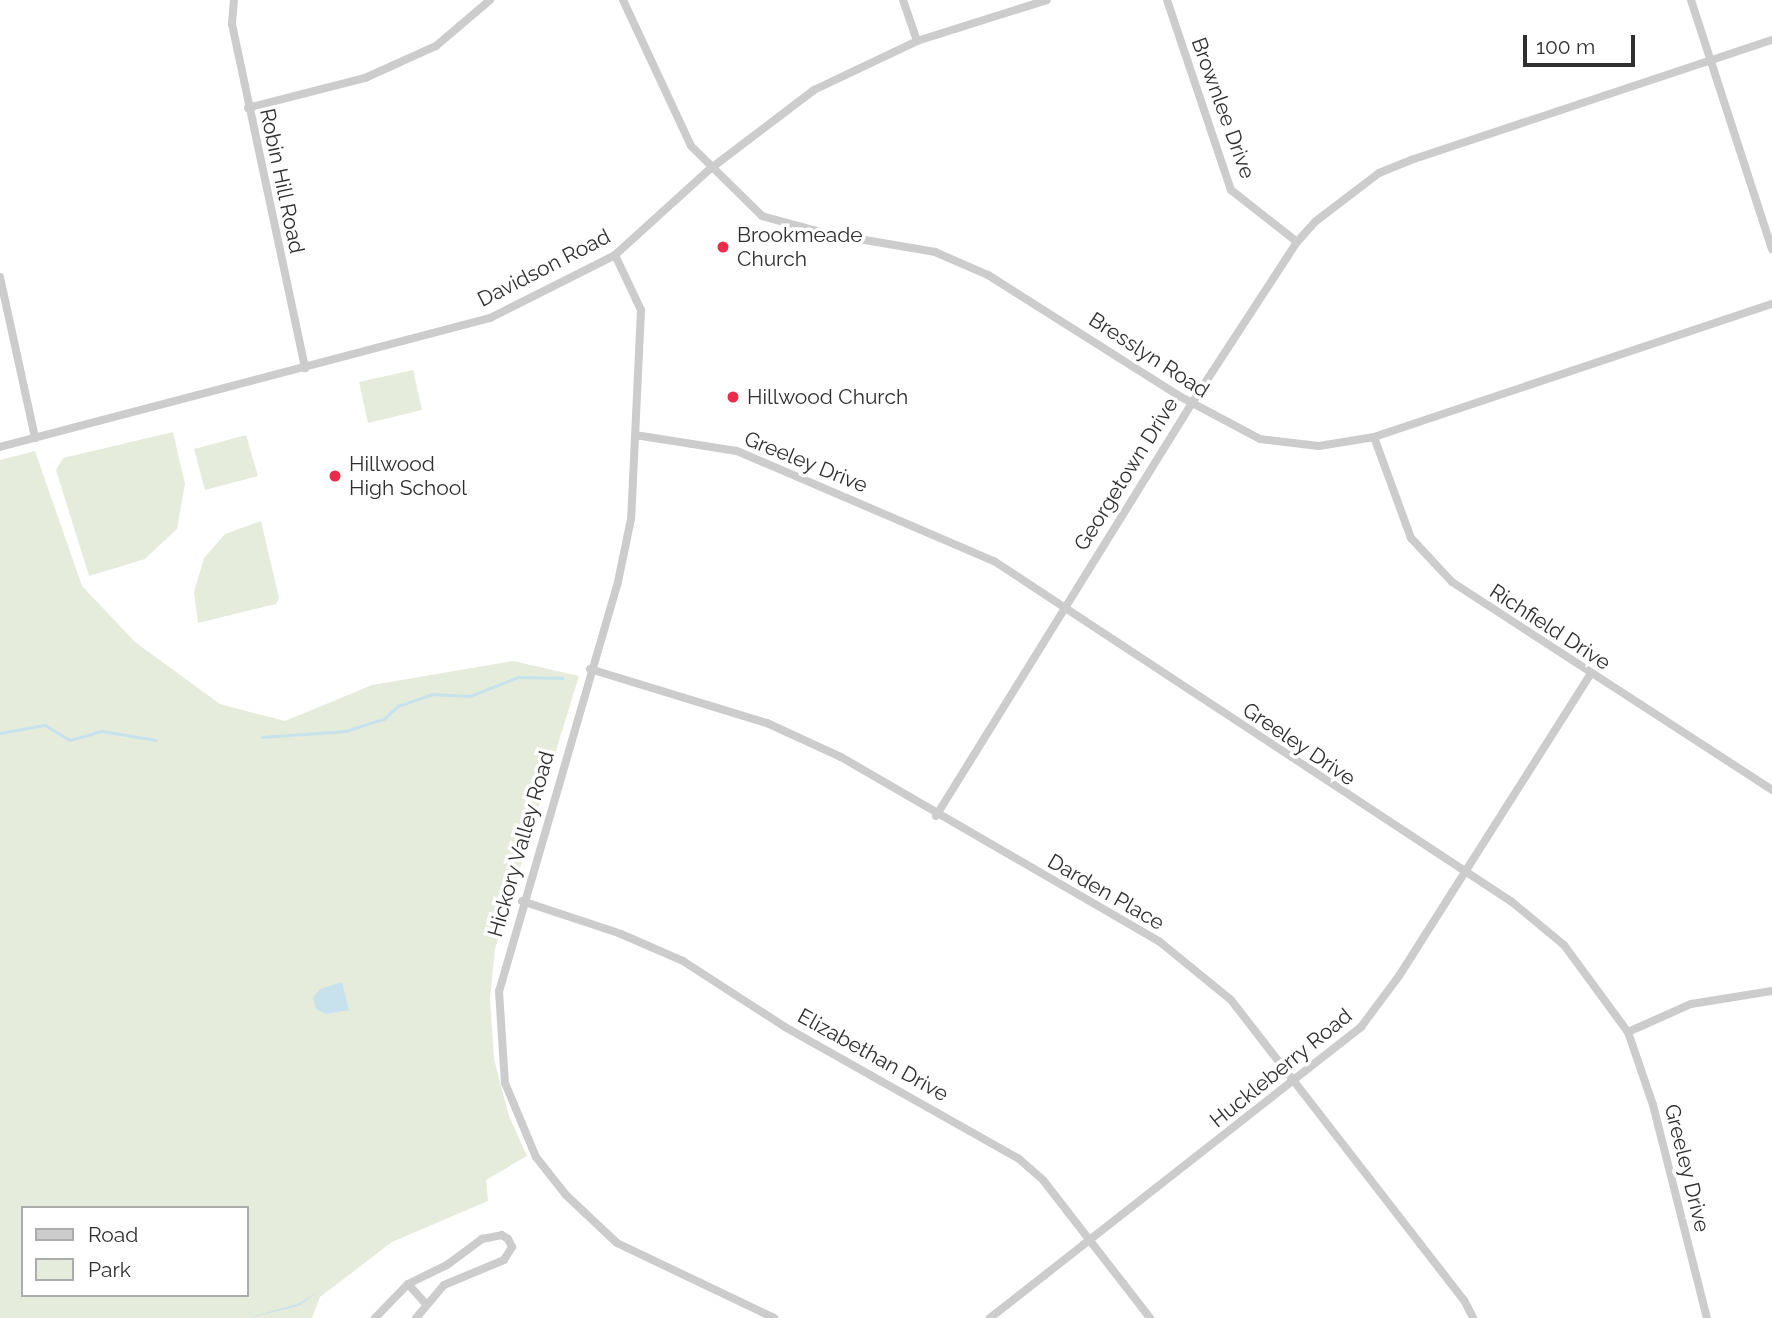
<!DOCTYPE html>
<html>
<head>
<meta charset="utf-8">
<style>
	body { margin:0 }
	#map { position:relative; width:1772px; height:1318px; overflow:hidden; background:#fff; font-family:Raleway,sans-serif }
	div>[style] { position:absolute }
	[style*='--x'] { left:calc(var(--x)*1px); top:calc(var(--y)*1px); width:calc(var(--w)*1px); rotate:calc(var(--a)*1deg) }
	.green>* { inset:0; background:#e6ecdc }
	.water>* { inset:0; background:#c7e2ed }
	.stream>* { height:2.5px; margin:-1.25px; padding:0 1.25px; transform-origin:1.25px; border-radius:1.25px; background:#c7e2ed }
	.minor>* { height:8px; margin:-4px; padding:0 4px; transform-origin:4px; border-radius:4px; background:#ccc }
	.dots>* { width:19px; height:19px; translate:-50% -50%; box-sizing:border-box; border:4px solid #fff; border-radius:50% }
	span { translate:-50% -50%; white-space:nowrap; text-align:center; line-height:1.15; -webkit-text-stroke:7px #fff; paint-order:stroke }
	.street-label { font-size:21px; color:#2f2f2f }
	.poi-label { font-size:21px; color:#2f2f2f }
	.left { translate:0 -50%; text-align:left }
	.legend { position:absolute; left:21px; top:1206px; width:228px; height:91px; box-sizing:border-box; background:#fff; border:2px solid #acacac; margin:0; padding:9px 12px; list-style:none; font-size:21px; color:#2f2f2f }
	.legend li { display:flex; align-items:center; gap:14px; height:35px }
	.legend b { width:35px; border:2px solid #acacac }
	.scale { position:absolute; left:1523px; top:35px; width:112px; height:32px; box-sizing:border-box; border:4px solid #2f2f2f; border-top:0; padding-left:9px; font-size:21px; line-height:24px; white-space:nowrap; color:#2f2f2f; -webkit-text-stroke:5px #fff; paint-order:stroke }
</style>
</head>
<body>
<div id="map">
	<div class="green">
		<div style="clip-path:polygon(413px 370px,422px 410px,368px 423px,359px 382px)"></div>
		<div style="clip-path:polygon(173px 432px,185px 484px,177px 529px,145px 559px,89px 576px,56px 470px,63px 458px)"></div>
		<div style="clip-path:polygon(246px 435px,258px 476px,205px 490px,194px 449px)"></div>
		<div style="clip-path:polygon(evenodd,35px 451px,82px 586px,135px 642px,220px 704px,285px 721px,372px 685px,513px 661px,579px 676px,495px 949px,490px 999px,494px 1059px,509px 1116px,527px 1156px,486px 1180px,488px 1201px,392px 1242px,320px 1297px,312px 1318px,0 1318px,0 460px,35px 451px,23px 1208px,247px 1208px,247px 1295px,23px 1295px,23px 1208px)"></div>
		<div style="clip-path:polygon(261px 521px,279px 598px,276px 604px,198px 623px,194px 592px,204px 558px,225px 534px)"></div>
	</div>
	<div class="water">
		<div style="clip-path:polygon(342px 982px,349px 1010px,326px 1014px,316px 1009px,313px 998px,320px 989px)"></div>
		<div style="clip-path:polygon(318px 1292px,299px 1306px,247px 1318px,298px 1304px)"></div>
	</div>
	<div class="stream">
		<div style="--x:0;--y:733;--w:46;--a:-10.1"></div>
		<div style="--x:45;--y:725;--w:29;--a:31"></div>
		<div style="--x:70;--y:740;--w:33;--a:-16"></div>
		<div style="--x:102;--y:731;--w:54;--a:9.6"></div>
		<div style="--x:262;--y:737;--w:84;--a:-4.1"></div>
		<div style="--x:346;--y:731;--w:40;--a:-18"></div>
		<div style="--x:384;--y:719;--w:19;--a:-43"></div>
		<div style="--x:398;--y:706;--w:36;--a:-19"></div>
		<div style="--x:432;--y:694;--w:38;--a:3"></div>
		<div style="--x:470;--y:696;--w:52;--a:-21.6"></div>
		<div style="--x:518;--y:677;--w:44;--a:1.3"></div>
	</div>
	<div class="minor">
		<div style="--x:234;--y:0;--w:24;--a:95"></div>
		<div style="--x:232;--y:24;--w:352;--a:78"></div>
		<div style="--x:623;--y:0;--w:161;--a:65"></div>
		<div style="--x:691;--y:146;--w:100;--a:44.6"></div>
		<div style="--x:762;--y:216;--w:64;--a:15.3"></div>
		<div style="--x:824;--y:233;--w:113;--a:9.7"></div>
		<div style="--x:935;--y:252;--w:58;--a:23.5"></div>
		<div style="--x:988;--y:275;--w:228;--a:32.3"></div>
		<div style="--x:1181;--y:397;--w:89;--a:28"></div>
		<div style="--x:1260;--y:439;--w:59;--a:6.8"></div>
		<div style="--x:1319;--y:446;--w:56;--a:-9.3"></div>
		<div style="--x:1374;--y:437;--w:420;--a:-18.5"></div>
		<div style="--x:903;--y:0;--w:43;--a:71.1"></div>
		<div style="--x:1167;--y:0;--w:200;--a:71.4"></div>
		<div style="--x:1231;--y:190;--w:84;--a:38.2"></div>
		<div style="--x:1691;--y:0;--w:262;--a:72"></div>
		<div style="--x:248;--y:108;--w:121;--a:-14.4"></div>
		<div style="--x:365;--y:78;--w:78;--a:-24.3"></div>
		<div style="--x:436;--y:46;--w:71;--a:-40.4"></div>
		<div style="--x:615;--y:255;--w:61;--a:64.7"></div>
		<div style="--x:641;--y:310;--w:209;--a:92.7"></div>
		<div style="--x:631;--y:519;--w:64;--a:101.7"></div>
		<div style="--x:618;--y:582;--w:426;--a:106.2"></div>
		<div style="--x:499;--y:991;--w:92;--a:86.3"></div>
		<div style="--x:505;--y:1083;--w:80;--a:67.3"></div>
		<div style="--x:536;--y:1157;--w:48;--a:51.7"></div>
		<div style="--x:566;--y:1195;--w:70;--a:43.3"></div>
		<div style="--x:617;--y:1243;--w:174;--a:25.5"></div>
		<div style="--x:0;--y:277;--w:165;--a:77.7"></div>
		<div style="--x:635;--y:435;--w:103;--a:8.9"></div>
		<div style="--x:737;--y:451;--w:280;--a:23.2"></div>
		<div style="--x:994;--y:561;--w:620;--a:33.36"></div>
		<div style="--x:1512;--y:902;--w:67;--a:39.6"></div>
		<div style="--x:1564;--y:945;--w:108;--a:53.7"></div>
		<div style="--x:1628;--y:1032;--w:77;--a:71.1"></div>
		<div style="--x:1653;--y:1105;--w:220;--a:75.8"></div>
		<div style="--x:1374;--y:437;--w:108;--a:69.9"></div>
		<div style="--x:1411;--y:538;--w:60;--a:47"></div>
		<div style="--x:1452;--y:582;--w:382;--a:33"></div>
		<div style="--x:0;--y:447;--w:507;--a:-14.75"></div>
		<div style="--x:490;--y:318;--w:140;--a:-26.7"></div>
		<div style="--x:615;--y:255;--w:128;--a:-42.2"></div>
		<div style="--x:710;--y:169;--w:131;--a:-37.2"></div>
		<div style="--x:814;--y:90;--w:114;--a:-25.4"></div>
		<div style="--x:917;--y:41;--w:136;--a:-17.5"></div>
		<div style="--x:590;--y:669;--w:185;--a:17"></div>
		<div style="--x:767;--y:723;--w:81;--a:24.7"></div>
		<div style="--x:841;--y:757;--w:369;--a:30.1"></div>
		<div style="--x:1160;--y:942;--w:92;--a:39.2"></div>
		<div style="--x:1231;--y:1000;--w:380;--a:52.2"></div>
		<div style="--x:1464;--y:1300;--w:20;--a:63"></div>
		<div style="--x:936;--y:816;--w:486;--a:-58.2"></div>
		<div style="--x:1192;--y:403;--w:192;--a:-56.9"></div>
		<div style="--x:1297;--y:242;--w:28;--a:-48"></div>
		<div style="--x:1316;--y:221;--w:79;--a:-37.3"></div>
		<div style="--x:1379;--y:173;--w:38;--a:-22"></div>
		<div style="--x:1414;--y:159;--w:377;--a:-18.4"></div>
		<div style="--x:522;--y:901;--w:104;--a:18.4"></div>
		<div style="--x:621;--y:934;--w:68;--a:23.5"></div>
		<div style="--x:683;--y:961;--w:121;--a:32.9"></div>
		<div style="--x:785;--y:1027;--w:269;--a:29.4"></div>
		<div style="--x:1019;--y:1159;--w:32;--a:41"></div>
		<div style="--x:1043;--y:1180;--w:175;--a:52.2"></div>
		<div style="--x:1628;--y:1032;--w:69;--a:-24"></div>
		<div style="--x:1691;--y:1004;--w:82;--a:-9.1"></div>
		<div style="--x:408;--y:1284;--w:25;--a:48"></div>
		<div style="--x:375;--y:1318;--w:47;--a:-45.9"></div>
		<div style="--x:408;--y:1284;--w:43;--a:-26"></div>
		<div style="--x:447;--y:1265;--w:44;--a:-36.6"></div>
		<div style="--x:482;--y:1239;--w:20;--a:-11"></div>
		<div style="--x:502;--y:1235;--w:7;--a:34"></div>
		<div style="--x:508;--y:1239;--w:9;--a:63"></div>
		<div style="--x:512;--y:1247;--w:15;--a:122"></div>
		<div style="--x:504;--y:1260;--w:65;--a:157.4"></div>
		<div style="--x:444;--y:1285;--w:43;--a:130.3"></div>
		<div style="--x:990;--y:1318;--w:472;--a:-38.1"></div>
		<div style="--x:1361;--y:1027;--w:64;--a:-53.3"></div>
		<div style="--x:1399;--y:976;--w:358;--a:-57.6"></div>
	</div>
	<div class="dots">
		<div style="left:723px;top:247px;background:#ec2a4b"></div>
		<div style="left:733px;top:397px;background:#ec2a4b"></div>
		<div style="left:335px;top:476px;background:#ec2a4b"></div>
	</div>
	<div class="street-label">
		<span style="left:1223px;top:108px;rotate:70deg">Brownlee Drive</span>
		<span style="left:282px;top:181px;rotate:78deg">Robin Hill Road</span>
		<span style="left:544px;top:268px;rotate:-27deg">Davidson Road</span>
		<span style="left:1149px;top:355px;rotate:33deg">Bresslyn Road</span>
		<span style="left:806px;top:462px;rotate:22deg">Greeley Drive</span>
		<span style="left:1126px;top:474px;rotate:-58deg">Georgetown Drive</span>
		<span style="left:1550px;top:627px;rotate:33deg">Richfield Drive</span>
		<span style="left:1299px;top:744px;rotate:34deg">Greeley Drive</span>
		<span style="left:521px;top:844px;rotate:-74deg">Hickory Valley Road</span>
		<span style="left:1106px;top:892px;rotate:30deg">Darden Place</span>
		<span style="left:873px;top:1055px;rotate:29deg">Elizabethan Drive</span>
		<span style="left:1281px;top:1068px;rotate:-39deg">Huckleberry Road</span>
		<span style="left:1687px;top:1168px;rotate:76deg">Greeley Drive</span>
	</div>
	<div class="poi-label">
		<span class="left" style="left:737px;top:247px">Brookmeade<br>Church</span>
		<span class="left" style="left:747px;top:397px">Hillwood Church</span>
		<span class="left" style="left:349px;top:476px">Hillwood<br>High School</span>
	</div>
	<ul class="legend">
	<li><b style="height:9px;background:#ccc"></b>Road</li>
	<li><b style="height:19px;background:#e6ecdc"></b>Park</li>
	</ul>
	<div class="scale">100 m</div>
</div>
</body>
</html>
